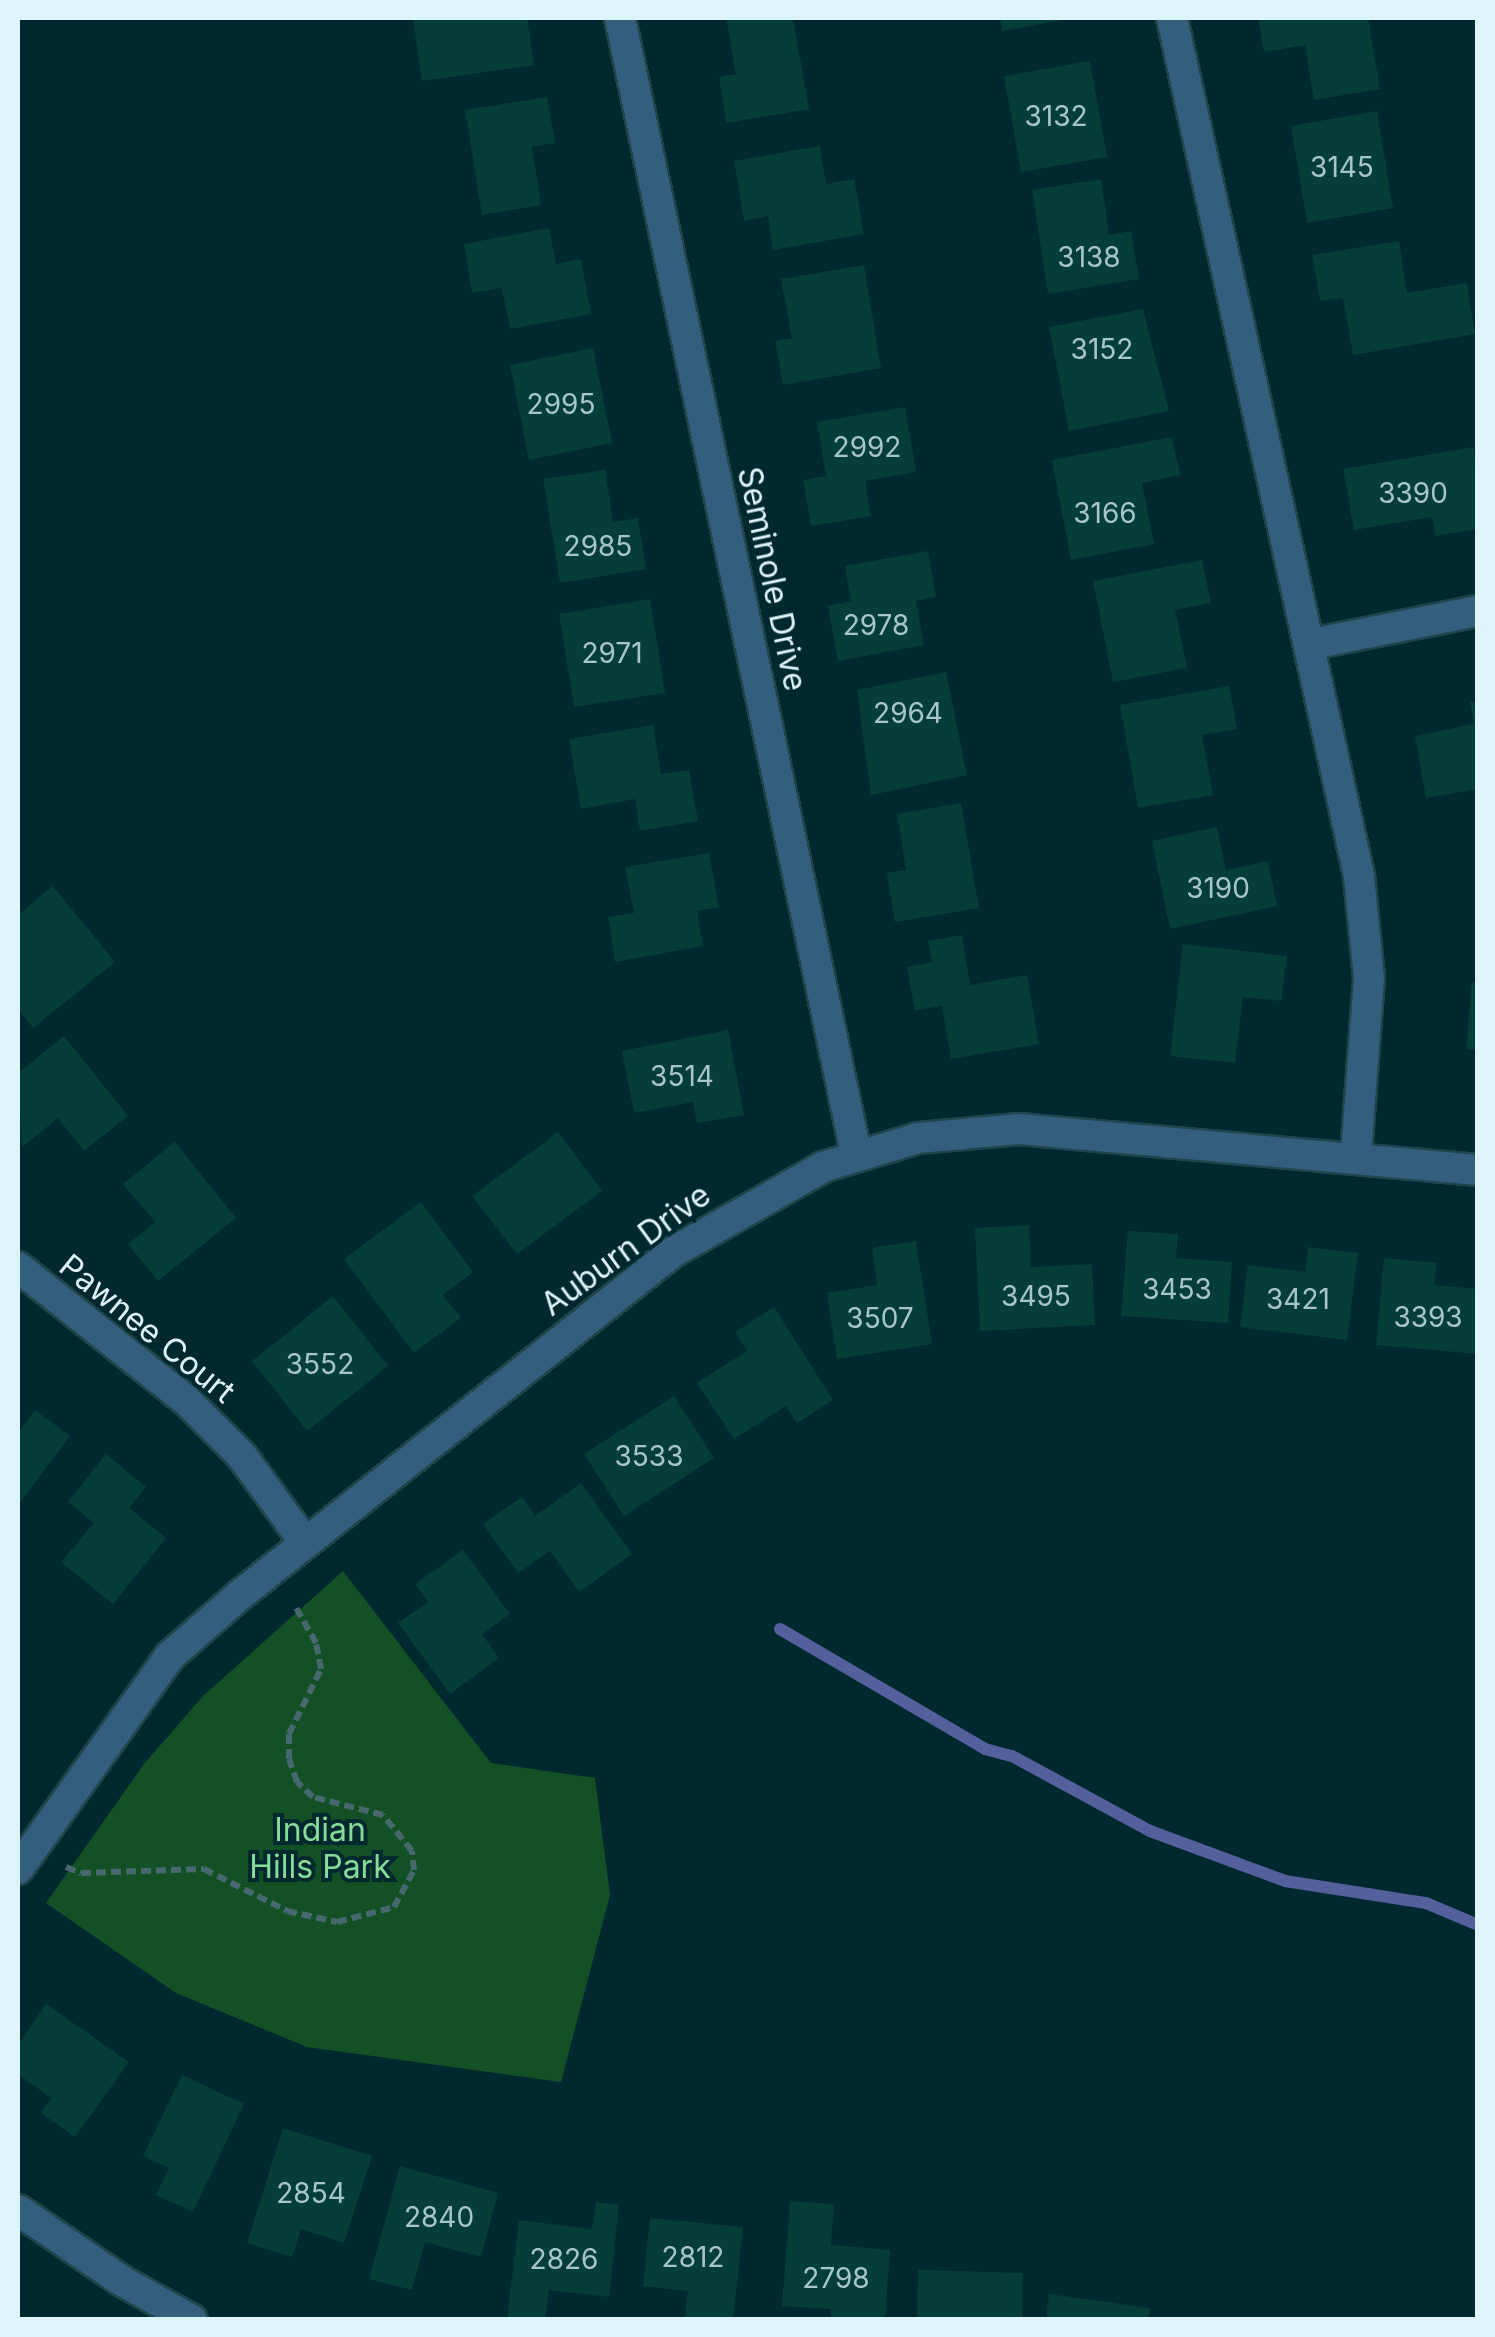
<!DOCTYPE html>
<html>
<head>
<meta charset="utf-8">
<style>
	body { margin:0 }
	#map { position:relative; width:1495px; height:2337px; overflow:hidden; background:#00282f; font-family:Inter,sans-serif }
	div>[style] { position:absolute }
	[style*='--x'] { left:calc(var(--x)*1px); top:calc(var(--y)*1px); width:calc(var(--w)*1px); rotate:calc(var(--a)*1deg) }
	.green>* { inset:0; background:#135025 }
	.stream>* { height:12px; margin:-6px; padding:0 6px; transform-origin:6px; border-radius:6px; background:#53609b }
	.building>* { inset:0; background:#043e36 }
	.path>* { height:6px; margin-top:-3px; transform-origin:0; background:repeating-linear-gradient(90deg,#46686e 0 10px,transparent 0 15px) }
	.roads { filter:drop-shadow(2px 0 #1f454b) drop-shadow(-2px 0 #1f454b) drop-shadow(0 2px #1f454b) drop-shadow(0 -2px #1f454b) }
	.street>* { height:30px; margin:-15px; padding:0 15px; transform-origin:15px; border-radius:15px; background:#335e7d }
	span { translate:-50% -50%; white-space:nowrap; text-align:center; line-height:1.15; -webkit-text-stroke:8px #00282f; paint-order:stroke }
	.number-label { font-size:28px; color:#a8c6c8 }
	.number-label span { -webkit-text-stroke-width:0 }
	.street-label { font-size:32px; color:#dff4f9 }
	.park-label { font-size:32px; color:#88dc99 }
	.frame { position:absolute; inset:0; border:20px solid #dff4f9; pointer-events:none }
</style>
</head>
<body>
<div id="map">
	<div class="green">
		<div style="clip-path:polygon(343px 1571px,491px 1763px,595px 1778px,610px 1895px,561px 2082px,307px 2047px,176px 1993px,46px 1903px,144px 1764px,203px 1696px)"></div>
	</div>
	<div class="stream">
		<div style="--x:780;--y:1629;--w:238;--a:30.3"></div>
		<div style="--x:985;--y:1749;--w:28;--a:15"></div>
		<div style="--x:1012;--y:1756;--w:157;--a:28.5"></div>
		<div style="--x:1150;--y:1831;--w:144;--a:20.3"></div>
		<div style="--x:1285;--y:1881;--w:143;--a:8.9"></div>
		<div style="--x:1426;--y:1903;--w:56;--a:22.9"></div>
	</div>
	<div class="building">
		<div style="clip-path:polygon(413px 18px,527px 18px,534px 65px,422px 81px)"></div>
		<div style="clip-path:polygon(726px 18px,793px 18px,809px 109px,726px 123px,719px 77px,736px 74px)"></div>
		<div style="clip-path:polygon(1000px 18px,1068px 18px,1068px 19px,1002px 31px)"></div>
		<div style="clip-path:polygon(1258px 18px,1368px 18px,1380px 89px,1314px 100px,1305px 45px,1264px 52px)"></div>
		<div style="clip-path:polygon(1090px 61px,1107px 157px,1021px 172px,1004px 76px)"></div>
		<div style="clip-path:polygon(547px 97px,555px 143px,532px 147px,541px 205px,482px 215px,465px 110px)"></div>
		<div style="clip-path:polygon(1377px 111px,1393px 208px,1307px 223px,1291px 126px)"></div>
		<div style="clip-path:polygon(820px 146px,826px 184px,854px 179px,864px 234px,773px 250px,768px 216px,744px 221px,734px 161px)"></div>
		<div style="clip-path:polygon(1101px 179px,1109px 235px,1131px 231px,1139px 279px,1048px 294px,1032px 190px)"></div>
		<div style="clip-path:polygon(549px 228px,556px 264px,581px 259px,591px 314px,510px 329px,502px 288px,472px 293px,464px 244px)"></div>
		<div style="clip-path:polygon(1399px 241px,1407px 293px,1467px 283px,1475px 334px,1353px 355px,1343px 298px,1320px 301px,1312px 255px)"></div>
		<div style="clip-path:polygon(864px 265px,881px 368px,783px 385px,775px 341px,792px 338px,781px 279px)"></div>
		<div style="clip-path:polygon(1143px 309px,1169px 411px,1069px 431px,1049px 327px)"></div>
		<div style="clip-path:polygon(593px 348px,612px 443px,529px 460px,510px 365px)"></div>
		<div style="clip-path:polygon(905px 407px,916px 472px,865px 481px,871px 516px,811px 526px,803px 480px,826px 476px,817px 422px)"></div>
		<div style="clip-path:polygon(1172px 437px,1180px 475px,1142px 483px,1154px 544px,1071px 560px,1052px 460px)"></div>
		<div style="clip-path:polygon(1474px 447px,1478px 529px,1435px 536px,1432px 517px,1354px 530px,1343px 469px)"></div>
		<div style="clip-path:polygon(605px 470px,613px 522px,638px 518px,646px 569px,560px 583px,543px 479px)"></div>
		<div style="clip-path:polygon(928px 551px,936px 597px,916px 601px,924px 645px,838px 661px,828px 606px,851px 601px,845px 566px)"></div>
		<div style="clip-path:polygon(1202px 560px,1211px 603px,1175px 610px,1187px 668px,1113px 682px,1093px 581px)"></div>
		<div style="clip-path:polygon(650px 599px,665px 693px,574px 707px,559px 614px)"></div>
		<div style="clip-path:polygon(946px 672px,967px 775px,871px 795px,857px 690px)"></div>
		<div style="clip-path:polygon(1229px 686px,1237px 729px,1202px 735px,1213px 795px,1138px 808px,1120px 705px)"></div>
		<div style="clip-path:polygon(1478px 701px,1478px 789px,1426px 798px,1415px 736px,1474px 724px,1470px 702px)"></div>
		<div style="clip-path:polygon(653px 725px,661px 774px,689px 770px,698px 821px,640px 831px,635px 799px,581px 809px,569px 739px)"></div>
		<div style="clip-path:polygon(961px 803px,979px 908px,895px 922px,887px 873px,906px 870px,897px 814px)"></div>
		<div style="clip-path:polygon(1217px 827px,1226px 870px,1268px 861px,1277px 906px,1170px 929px,1152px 841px)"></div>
		<div style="clip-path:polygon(709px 853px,719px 907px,697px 911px,703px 946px,615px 962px,608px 917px,634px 913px,625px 867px)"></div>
		<div style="clip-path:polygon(53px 886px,115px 962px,33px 1028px,18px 1009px,18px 915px)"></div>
		<div style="clip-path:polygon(962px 935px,970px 985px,1027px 975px,1039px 1044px,951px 1059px,942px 1006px,915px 1010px,907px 967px,932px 962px,928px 941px)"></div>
		<div style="clip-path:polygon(1183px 944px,1287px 956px,1281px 1001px,1243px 997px,1235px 1063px,1170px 1056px)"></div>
		<div style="clip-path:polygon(1472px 982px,1478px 983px,1478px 1050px,1466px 1049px)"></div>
		<div style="clip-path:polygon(728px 1030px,744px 1115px,697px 1123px,693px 1102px,634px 1113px,622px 1051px)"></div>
		<div style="clip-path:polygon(64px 1036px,128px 1116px,84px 1151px,58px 1118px,22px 1147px,18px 1073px)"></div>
		<div style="clip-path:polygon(558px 1132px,602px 1191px,517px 1254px,472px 1196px)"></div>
		<div style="clip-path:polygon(175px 1142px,236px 1218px,158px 1281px,128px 1244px,155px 1222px,123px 1184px)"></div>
		<div style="clip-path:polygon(421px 1202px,473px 1272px,443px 1295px,461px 1318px,414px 1353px,344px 1259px)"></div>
		<div style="clip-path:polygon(1029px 1225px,1031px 1267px,1092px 1264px,1095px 1325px,980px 1331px,975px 1228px)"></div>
		<div style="clip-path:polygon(1128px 1231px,1178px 1234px,1176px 1258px,1232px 1262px,1228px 1323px,1121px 1316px)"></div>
		<div style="clip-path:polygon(916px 1241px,932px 1344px,837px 1359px,827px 1293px,877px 1285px,872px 1248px)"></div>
		<div style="clip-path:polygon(1308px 1247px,1358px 1253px,1347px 1340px,1240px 1327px,1248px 1265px,1305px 1272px)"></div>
		<div style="clip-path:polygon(1384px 1258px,1437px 1263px,1434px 1285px,1478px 1289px,1478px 1354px,1376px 1345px)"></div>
		<div style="clip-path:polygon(333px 1296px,388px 1366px,307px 1431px,252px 1361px)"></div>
		<div style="clip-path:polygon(774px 1307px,833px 1400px,797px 1423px,786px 1406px,734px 1439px,697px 1383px,747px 1351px,735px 1332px)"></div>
		<div style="clip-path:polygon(674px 1396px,714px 1458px,624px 1516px,584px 1454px)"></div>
		<div style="clip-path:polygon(35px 1410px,70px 1436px,18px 1505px,18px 1433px)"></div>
		<div style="clip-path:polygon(106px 1454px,146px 1487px,129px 1508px,166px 1538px,113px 1604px,61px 1562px,94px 1523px,68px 1502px)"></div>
		<div style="clip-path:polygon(581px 1483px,632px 1554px,579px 1592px,550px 1551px,518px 1573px,483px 1524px,522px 1497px,535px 1516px)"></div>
		<div style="clip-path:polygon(463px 1550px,510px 1614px,482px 1634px,499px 1658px,450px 1694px,398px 1623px,428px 1602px,415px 1584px)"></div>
		<div style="clip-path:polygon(46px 2004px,129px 2062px,75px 2137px,41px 2113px,51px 2098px,18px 2074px,18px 2045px)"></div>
		<div style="clip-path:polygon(182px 2075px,244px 2104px,193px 2212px,156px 2195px,169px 2168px,143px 2156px)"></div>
		<div style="clip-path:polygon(283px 2128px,372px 2156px,344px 2243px,301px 2229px,292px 2257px,247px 2243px)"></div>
		<div style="clip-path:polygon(400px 2166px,498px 2193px,481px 2257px,425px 2242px,412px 2290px,369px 2279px)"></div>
		<div style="clip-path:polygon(790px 2201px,834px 2204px,831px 2245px,890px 2250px,885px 2320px,830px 2320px,831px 2309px,782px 2306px)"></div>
		<div style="clip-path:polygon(596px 2202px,619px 2205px,609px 2297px,549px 2290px,545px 2320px,507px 2319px,519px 2220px,592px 2229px)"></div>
		<div style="clip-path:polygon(650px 2218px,743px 2227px,733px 2320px,685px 2320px,688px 2291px,643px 2286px)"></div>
		<div style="clip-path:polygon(918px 2270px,1023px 2273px,1022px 2320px,917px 2320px)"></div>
		<div style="clip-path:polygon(1049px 2294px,1150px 2308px,1148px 2320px,1046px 2320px)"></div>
	</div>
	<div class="path">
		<div style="--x:66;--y:1867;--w:16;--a:22"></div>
		<div style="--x:81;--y:1873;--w:123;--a:-1.9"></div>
		<div style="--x:204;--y:1869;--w:93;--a:26.8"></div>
		<div style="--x:287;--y:1911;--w:51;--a:12.4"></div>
		<div style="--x:337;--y:1922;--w:59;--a:-14.7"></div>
		<div style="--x:394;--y:1907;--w:42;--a:-61.6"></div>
		<div style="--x:414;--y:1870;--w:19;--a:-96"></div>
		<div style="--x:412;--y:1851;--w:46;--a:-128.9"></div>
		<div style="--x:383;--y:1815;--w:72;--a:-165.6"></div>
		<div style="--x:313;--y:1797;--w:22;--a:-137"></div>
		<div style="--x:297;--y:1782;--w:24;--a:-109"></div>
		<div style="--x:289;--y:1759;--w:25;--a:-90"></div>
		<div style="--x:289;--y:1734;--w:72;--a:-63.8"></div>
		<div style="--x:321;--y:1669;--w:26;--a:-101"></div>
		<div style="--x:316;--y:1643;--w:43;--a:-119.6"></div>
	</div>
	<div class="roads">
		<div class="street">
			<div style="--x:620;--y:18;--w:1160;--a:78.26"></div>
			<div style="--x:1172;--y:18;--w:878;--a:77.7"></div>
			<div style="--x:1359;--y:876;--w:102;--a:84.4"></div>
			<div style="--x:1369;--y:978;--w:179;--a:94.2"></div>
			<div style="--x:1311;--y:644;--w:170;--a:-11.2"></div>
			<div style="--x:18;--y:1267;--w:214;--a:38.4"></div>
			<div style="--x:186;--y:1400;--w:79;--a:45"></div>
			<div style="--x:242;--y:1456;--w:105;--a:53.9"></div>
			<div style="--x:18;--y:1869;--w:262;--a:-54.5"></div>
			<div style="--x:170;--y:1656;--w:93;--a:-41.1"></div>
			<div style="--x:240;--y:1595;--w:552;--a:-38.38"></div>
			<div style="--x:673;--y:1252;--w:172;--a:-29.5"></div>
			<div style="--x:823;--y:1167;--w:99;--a:-17"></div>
			<div style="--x:918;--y:1138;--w:101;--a:-5.1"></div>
			<div style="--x:1019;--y:1129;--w:461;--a:5.1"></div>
			<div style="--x:18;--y:2210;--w:126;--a:34.3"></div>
			<div style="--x:122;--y:2281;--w:80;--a:29.1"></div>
		</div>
	</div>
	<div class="number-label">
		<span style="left:1056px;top:116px">3132</span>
		<span style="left:1342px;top:167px">3145</span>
		<span style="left:1089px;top:257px">3138</span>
		<span style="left:1102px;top:349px">3152</span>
		<span style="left:561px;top:404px">2995</span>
		<span style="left:867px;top:447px">2992</span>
		<span style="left:1413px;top:493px">3390</span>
		<span style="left:1105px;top:513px">3166</span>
		<span style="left:598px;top:546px">2985</span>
		<span style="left:876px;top:625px">2978</span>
		<span style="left:612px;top:653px">2971</span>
		<span style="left:908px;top:713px">2964</span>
		<span style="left:1218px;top:888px">3190</span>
		<span style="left:682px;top:1076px">3514</span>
		<span style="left:1177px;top:1289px">3453</span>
		<span style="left:1036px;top:1296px">3495</span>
		<span style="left:1298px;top:1299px">3421</span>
		<span style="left:1428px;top:1317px">3393</span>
		<span style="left:880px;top:1318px">3507</span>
		<span style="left:320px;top:1364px">3552</span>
		<span style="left:649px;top:1456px">3533</span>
		<span style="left:311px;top:2193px">2854</span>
		<span style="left:439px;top:2217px">2840</span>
		<span style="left:693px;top:2257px">2812</span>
		<span style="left:564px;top:2259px">2826</span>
		<span style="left:836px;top:2278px">2798</span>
	</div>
	<div class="street-label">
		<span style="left:772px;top:579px;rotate:78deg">Seminole Drive</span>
		<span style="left:626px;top:1250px;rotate:-36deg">Auburn Drive</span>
		<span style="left:147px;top:1329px;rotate:39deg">Pawnee Court</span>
	</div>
	<div class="park-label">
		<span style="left:320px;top:1849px">Indian<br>Hills Park</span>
	</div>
	<div class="frame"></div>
</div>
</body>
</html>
